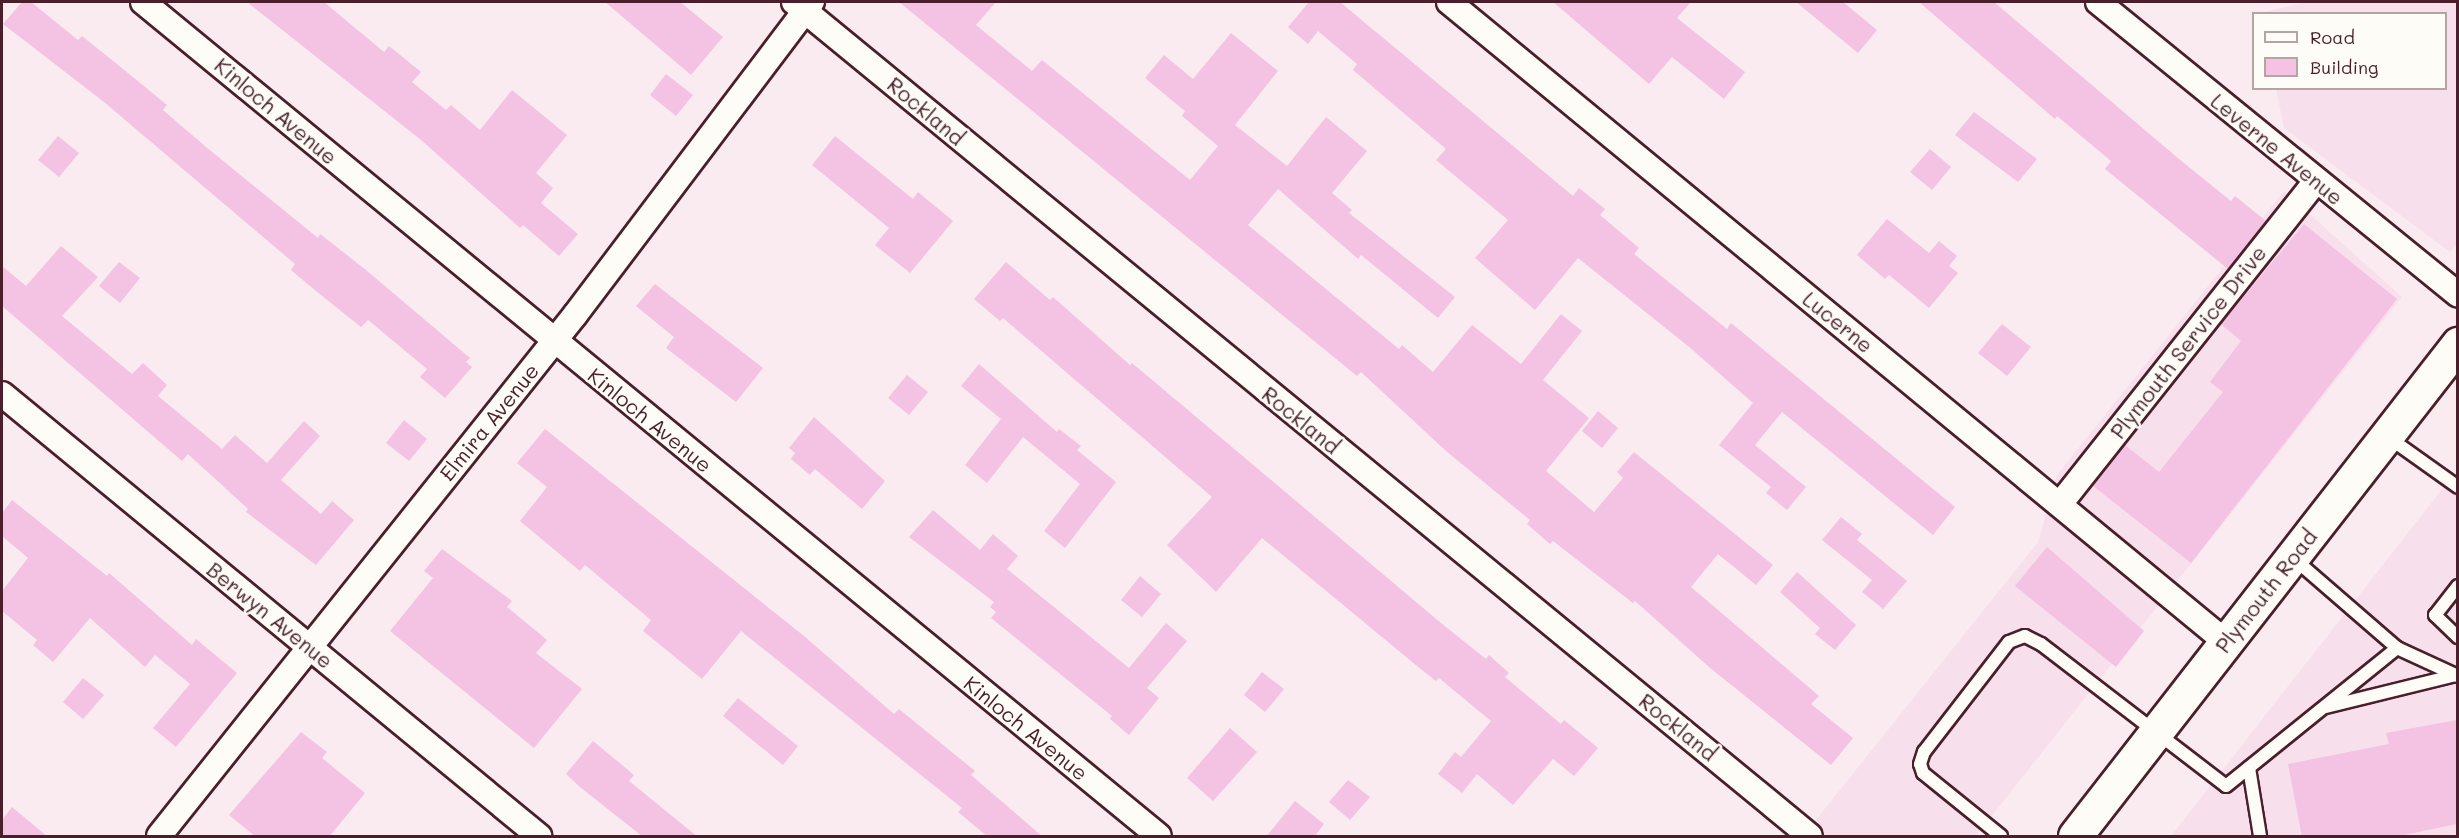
<!DOCTYPE html>
<html>
<head>
<meta charset="utf-8">
<style>
	body { margin:0 }
	#map { position:relative; width:2459px; height:838px; overflow:hidden; background:#faebf1; font-family:Mali,sans-serif }
	div>[style] { position:absolute }
	[style*='--x'] { left:calc(var(--x)*1px); top:calc(var(--y)*1px); width:calc(var(--w)*1px); rotate:calc(var(--a)*1deg) }
	.built>* { inset:0; background:#f8dfec }
	.building>* { inset:0; background:#f4c2e2 }
	.roads { filter:drop-shadow(2px 0 #4a1f2b) drop-shadow(-2px 0 #4a1f2b) drop-shadow(0 2px #4a1f2b) drop-shadow(0 -2px #4a1f2b) }
	.service>* { height:12px; margin:-6px; padding:0 6px; transform-origin:6px; border-radius:6px; background:#fdfcf7 }
	.minor>* { height:24px; margin:-12px; padding:0 12px; transform-origin:12px; border-radius:12px; background:#fdfcf7 }
	.secondary>* { height:33px; margin:-16.5px; padding:0 16.5px; transform-origin:16.5px; border-radius:16.5px; background:#fdfcf7 }
	span { translate:-50% -50%; white-space:nowrap; text-align:center; line-height:1.15; -webkit-text-stroke:5px #fdfcf7; paint-order:stroke }
	.street-label { font-size:21px; color:#4a1f2b }
	.frame { position:absolute; inset:0; border:3px solid #4a1f2b; pointer-events:none }
	.legend { position:absolute; left:2252px; top:12px; width:195px; height:78px; box-sizing:border-box; background:#fdfcf7; border:2px solid #b5a4a5; margin:0; padding:8px 10px; list-style:none; font-size:18px; color:#4a1f2b }
	.legend li { display:flex; align-items:center; gap:12px; height:30px }
	.legend b { width:30px; border:2px solid #b5a4a5 }
</style>
</head>
<body>
<div id="map">
	<div class="built">
		<div style="clip-path:polygon(2306px 2px,2457px 2px,2458px 243px,2450px 252px,2284px 128px,2276px 89px,2446px 88px,2446px 14px,2261px 13px)"></div>
		<div style="clip-path:polygon(2284px 191px,2402px 297px,1976px 836px,1803px 836px,2038px 542px,2057px 475px)"></div>
		<div style="clip-path:polygon(2457px 470px,2457px 836px,2171px 836px)"></div>
	</div>
	<div class="building">
		<div style="clip-path:polygon(22px 2px,31px 2px,78px 40px,82px 36px,128px 73px,167px 105px,163px 110px,206px 147px,318px 238px,320px 234px,366px 270px,470px 358px,466px 362px,472px 367px,445px 398px,420px 377px,427px 369px,368px 320px,361px 327px,316px 291px,291px 270px,295px 264px,104px 102px,3px 24px)"></div>
		<div style="clip-path:polygon(247px 2px,324px 2px,384px 52px,389px 46px,421px 72px,412px 82px,446px 110px,451px 105px,480px 130px,512px 90px,567px 135px,536px 173px,553px 188px,541px 203px,578px 234px,559px 256px,523px 225px,520px 228px,421px 140px)"></div>
		<div style="clip-path:polygon(605px 2px,680px 2px,723px 37px,691px 75px)"></div>
		<div style="clip-path:polygon(899px 2px,996px 2px,976px 25px,1032px 71px,1042px 60px,1190px 180px,1218px 146px,1182px 116px,1185px 111px,1145px 78px,1164px 55px,1193px 79px,1231px 33px,1278px 71px,1235px 125px,1287px 166px,1326px 117px,1367px 151px,1332px 193px,1352px 210px,1349px 213px,1455px 297px,1438px 318px,1361px 255px,1358px 259px,1278px 189px,1248px 225px,1399px 349px,1402px 345px,1433px 372px,1472px 325px,1521px 364px,1561px 314px,1582px 331px,1543px 380px,1589px 418px,1546px 471px,1594px 512px,1623px 478px,1617px 472px,1634px 452px,1773px 565px,1756px 585px,1718px 554px,1691px 587px,1819px 696px,1811px 704px,1853px 738px,1831px 765px,1709px 667px,1635px 601px,1633px 603px,1553px 541px,1550px 544px,1527px 524px,1530px 520px,1446px 451px,1361px 372px,1357px 376px)"></div>
		<div style="clip-path:polygon(1309px 2px,1340px 2px,1573px 196px,1579px 188px,1605px 209px,1600px 215px,1639px 248px,1634px 254px,1727px 329px,1731px 323px,1955px 507px,1933px 535px,1782px 412px,1755px 445px,1806px 487px,1787px 510px,1766px 493px,1771px 487px,1719px 445px,1753px 403px,1688px 346px,1578px 258px,1535px 310px,1475px 258px,1508px 220px,1436px 160px,1446px 149px,1353px 70px,1357px 64px,1318px 31px,1308px 44px,1288px 27px)"></div>
		<div style="clip-path:polygon(1553px 2px,1691px 2px,1677px 18px,1745px 72px,1724px 99px,1672px 57px,1649px 84px)"></div>
		<div style="clip-path:polygon(1796px 2px,1843px 2px,1877px 30px,1858px 53px)"></div>
		<div style="clip-path:polygon(1919px 2px,1994px 2px,2179px 159px,2231px 201px,2235px 196px,2266px 221px,2228px 269px,2105px 169px,2111px 161px,2057px 116px,2055px 119px)"></div>
		<div style="clip-path:polygon(666px 74px,693px 95px,676px 116px,650px 95px)"></div>
		<div style="clip-path:polygon(1974px 112px,2037px 159px,2018px 182px,1955px 135px)"></div>
		<div style="clip-path:polygon(58px 136px,79px 153px,59px 177px,38px 160px)"></div>
		<div style="clip-path:polygon(835px 136px,913px 199px,918px 192px,953px 221px,910px 273px,875px 245px,889px 228px,812px 165px)"></div>
		<div style="clip-path:polygon(1930px 149px,1951px 167px,1932px 190px,1910px 172px)"></div>
		<div style="clip-path:polygon(1887px 219px,1929px 253px,1939px 241px,1957px 256px,1949px 266px,1958px 273px,1929px 308px,1889px 275px,1885px 279px,1857px 255px)"></div>
		<div style="clip-path:polygon(2304px 224px,2397px 299px,2191px 563px,2093px 486px,2125px 445px,2159px 472px,2223px 392px,2210px 382px,2241px 341px,2221px 324px)"></div>
		<div style="clip-path:polygon(61px 246px,98px 277px,62px 316px,132px 374px,143px 363px,167px 385px,158px 396px,222px 449px,235px 435px,267px 463px,304px 421px,320px 436px,281px 480px,321px 514px,332px 501px,354px 520px,316px 565px,246px 512px,248px 509px,188px 454px,182px 461px,2px 306px,2px 266px,26px 286px)"></div>
		<div style="clip-path:polygon(119px 262px,140px 278px,120px 303px,99px 286px)"></div>
		<div style="clip-path:polygon(1006px 262px,1050px 300px,1053px 297px,1130px 365px,1132px 363px,1441px 623px,1486px 659px,1489px 655px,1509px 673px,1505px 677px,1561px 724px,1564px 720px,1598px 748px,1574px 776px,1553px 759px,1513px 805px,1477px 774px,1462px 793px,1438px 774px,1455px 752px,1461px 757px,1491px 721px,1439px 678px,1436px 681px,1417px 666px,1262px 538px,1216px 592px,1207px 583px,1167px 545px,1212px 497px,1003px 318px,1000px 321px,974px 299px)"></div>
		<div style="clip-path:polygon(655px 284px,763px 368px,736px 402px,666px 348px,674px 337px,636px 306px)"></div>
		<div style="clip-path:polygon(2002px 324px,2031px 347px,2007px 376px,1978px 353px)"></div>
		<div style="clip-path:polygon(979px 364px,1057px 432px,1059px 429px,1081px 446px,1077px 450px,1116px 482px,1065px 548px,1044px 531px,1080px 484px,1023px 437px,987px 483px,965px 465px,1001px 419px,961px 386px)"></div>
		<div style="clip-path:polygon(907px 375px,928px 392px,909px 415px,888px 398px)"></div>
		<div style="clip-path:polygon(1598px 411px,1618px 428px,1602px 448px,1582px 431px)"></div>
		<div style="clip-path:polygon(814px 417px,885px 481px,862px 509px,815px 469px,810px 475px,791px 459px,795px 453px,789px 448px)"></div>
		<div style="clip-path:polygon(404px 420px,427px 439px,409px 461px,386px 443px)"></div>
		<div style="clip-path:polygon(545px 429px,804px 636px,894px 714px,899px 709px,975px 771px,971px 775px,1043px 837px,988px 837px,958px 812px,962px 808px,741px 631px,702px 679px,643px 631px,651px 620px,585px 565px,580px 571px,520px 521px,547px 487px,517px 463px)"></div>
		<div style="clip-path:polygon(12px 500px,107px 576px,109px 573px,192px 645px,196px 639px,237px 673px,176px 747px,153px 728px,190px 684px,155px 655px,145px 667px,90px 618px,53px 662px,33px 645px,37px 640px,2px 611px,2px 591px,28px 558px,2px 536px,2px 513px)"></div>
		<div style="clip-path:polygon(933px 510px,980px 550px,993px 534px,1018px 556px,1007px 569px,1129px 668px,1166px 623px,1187px 641px,1147px 688px,1159px 698px,1129px 735px,1110px 719px,1112px 716px,991px 618px,996px 612px,990px 607px,994px 602px,909px 537px)"></div>
		<div style="clip-path:polygon(1841px 517px,1862px 534px,1857px 540px,1907px 581px,1883px 609px,1862px 592px,1872px 580px,1822px 540px)"></div>
		<div style="clip-path:polygon(2047px 547px,2144px 631px,2116px 667px,2015px 586px)"></div>
		<div style="clip-path:polygon(442px 549px,512px 601px,507px 607px,547px 640px,536px 653px,582px 689px,534px 748px,390px 631px,433px 578px,424px 571px)"></div>
		<div style="clip-path:polygon(1797px 572px,1856px 625px,1835px 650px,1815px 634px,1820px 628px,1780px 592px)"></div>
		<div style="clip-path:polygon(1140px 576px,1161px 594px,1142px 617px,1121px 600px)"></div>
		<div style="clip-path:polygon(1262px 672px,1284px 689px,1265px 712px,1244px 695px)"></div>
		<div style="clip-path:polygon(83px 678px,104px 695px,83px 719px,63px 702px)"></div>
		<div style="clip-path:polygon(738px 698px,798px 746px,783px 765px,723px 716px)"></div>
		<div style="clip-path:polygon(2457px 720px,2457px 824px,2394px 837px,2302px 837px,2288px 764px,2389px 744px,2386px 733px)"></div>
		<div style="clip-path:polygon(1230px 728px,1257px 752px,1213px 801px,1187px 778px)"></div>
		<div style="clip-path:polygon(301px 732px,327px 752px,322px 758px,365px 793px,329px 837px,256px 837px,229px 815px)"></div>
		<div style="clip-path:polygon(593px 741px,634px 775px,629px 781px,698px 837px,643px 837px,580px 787px,566px 774px)"></div>
		<div style="clip-path:polygon(1348px 780px,1370px 797px,1350px 820px,1329px 802px)"></div>
		<div style="clip-path:polygon(1295px 801px,1324px 824px,1314px 837px,1266px 837px)"></div>
		<div style="clip-path:polygon(12px 807px,48px 837px,2px 837px,2px 820px)"></div>
	</div>
	<div class="roads">
		<div class="service">
			<div style="--x:2388;--y:437;--w:86;--a:35.5"></div>
			<div style="--x:2292;--y:557;--w:139;--a:40.9"></div>
			<div style="--x:2397;--y:648;--w:67;--a:24.7"></div>
			<div style="--x:2458;--y:586;--w:37;--a:128"></div>
			<div style="--x:2435;--y:615;--w:32;--a:44"></div>
			<div style="--x:2326;--y:707;--w:134;--a:-13.8"></div>
			<div style="--x:2249;--y:768;--w:69;--a:80.8"></div>
			<div style="--x:2001;--y:836;--w:100;--a:-141.1"></div>
			<div style="--x:1923;--y:773;--w:9;--a:-108"></div>
			<div style="--x:1920;--y:764;--w:13;--a:-72"></div>
			<div style="--x:1924;--y:752;--w:139;--a:-52.3"></div>
			<div style="--x:2009;--y:642;--w:17;--a:-21"></div>
			<div style="--x:2025;--y:636;--w:18;--a:27"></div>
			<div style="--x:2041;--y:644;--w:233;--a:37.5"></div>
			<div style="--x:2226;--y:786;--w:220;--a:-38.9"></div>
		</div>
		<div class="minor">
			<div style="--x:143;--y:2;--w:1314;--a:39.38"></div>
			<div style="--x:794;--y:2;--w:1314;--a:39.38"></div>
			<div style="--x:1449;--y:2;--w:1007;--a:39.48"></div>
			<div style="--x:2098;--y:2;--w:464;--a:39.1"></div>
			<div style="--x:2;--y:394;--w:696;--a:39.46"></div>
			<div style="--x:2060;--y:504;--w:412;--a:-51.6"></div>
			<div style="--x:159;--y:836;--w:667;--a:-51.39"></div>
			<div style="--x:575;--y:315;--w:393;--a:-52.9"></div>
		</div>
		<div class="secondary">
			<div style="--x:2075;--y:836;--w:624;--a:-52.1"></div>
		</div>
	</div>
	<div class="street-label">
		<span style="left:276px;top:111px;rotate:40deg">Kinloch Avenue</span>
		<span style="left:926px;top:111px;rotate:40deg">Rockland</span>
		<span style="left:2277px;top:149px;rotate:39deg">Leverne Avenue</span>
		<span style="left:1838px;top:322px;rotate:39deg">Lucerne</span>
		<span style="left:2188px;top:342px;rotate:-52deg">Plymouth Service Drive</span>
		<span style="left:650px;top:420px;rotate:39deg">Kinloch Avenue</span>
		<span style="left:1301px;top:420px;rotate:39deg">Rockland</span>
		<span style="left:489px;top:422px;rotate:-51deg">Elmira Avenue</span>
		<span style="left:2266px;top:591px;rotate:-52deg">Plymouth Road</span>
		<span style="left:270px;top:615px;rotate:39deg">Berwyn Avenue</span>
		<span style="left:1678px;top:727px;rotate:39deg">Rockland</span>
		<span style="left:1026px;top:728px;rotate:39deg">Kinloch Avenue</span>
	</div>
	<div class="frame"></div>
	<ul class="legend">
	<li><b style="height:8px;background:#fdfcf7"></b>Road</li>
	<li><b style="height:16px;background:#f4c2e2"></b>Building</li>
	</ul>
</div>
</body>
</html>
